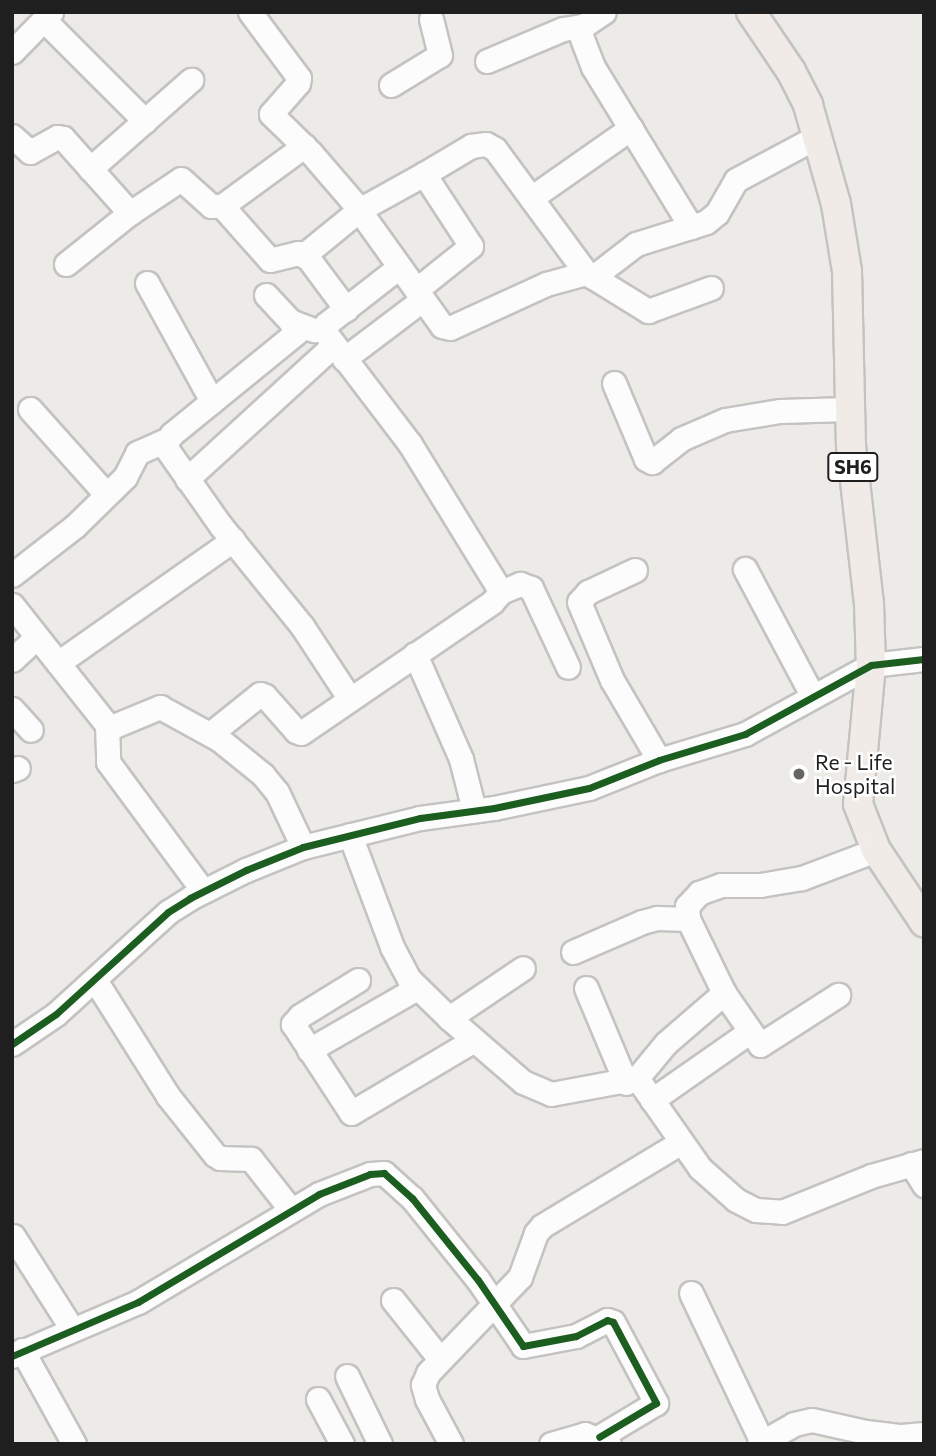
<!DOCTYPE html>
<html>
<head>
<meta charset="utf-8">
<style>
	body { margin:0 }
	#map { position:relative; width:936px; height:1456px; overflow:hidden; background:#edebe8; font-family:Commissioner,sans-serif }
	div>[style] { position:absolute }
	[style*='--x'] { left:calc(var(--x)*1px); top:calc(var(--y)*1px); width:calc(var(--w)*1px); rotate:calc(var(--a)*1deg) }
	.roads { filter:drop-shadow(2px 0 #c4c3c2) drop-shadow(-2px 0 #c4c3c2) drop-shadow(0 2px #c4c3c2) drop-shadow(0 -2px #c4c3c2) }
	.minor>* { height:23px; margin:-11.5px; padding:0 11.5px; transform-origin:11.5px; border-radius:11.5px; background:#fcfcfc }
	.major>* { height:28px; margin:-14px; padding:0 14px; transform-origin:14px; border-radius:14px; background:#f0ebe6 }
	.cycleway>* { height:7px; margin:-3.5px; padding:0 3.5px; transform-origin:3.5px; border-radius:3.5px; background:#1b5e20 }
	.dots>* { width:19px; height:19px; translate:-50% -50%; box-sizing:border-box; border:4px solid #fff; border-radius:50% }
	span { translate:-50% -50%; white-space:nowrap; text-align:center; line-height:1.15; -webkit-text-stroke:5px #fff; paint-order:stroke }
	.shield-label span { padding:2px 5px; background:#fff; border:2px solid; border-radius:5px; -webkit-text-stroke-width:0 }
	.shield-label { font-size:19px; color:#1f1f1f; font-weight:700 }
	.poi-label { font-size:21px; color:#1f1f1f }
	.left { translate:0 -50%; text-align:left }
	.frame { position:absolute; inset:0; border:14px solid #1f1f1f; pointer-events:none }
</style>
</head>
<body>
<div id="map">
	<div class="roads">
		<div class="minor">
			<div style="--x:250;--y:12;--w:82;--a:53.4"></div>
			<div style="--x:299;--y:78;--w:5;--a:101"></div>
			<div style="--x:298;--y:83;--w:41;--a:131.1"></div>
			<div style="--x:271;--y:114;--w:56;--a:44.3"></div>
			<div style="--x:311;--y:153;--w:66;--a:49.3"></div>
			<div style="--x:354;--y:203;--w:151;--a:54.4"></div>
			<div style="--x:442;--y:326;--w:8;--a:14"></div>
			<div style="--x:450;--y:328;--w:106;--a:-24.6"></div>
			<div style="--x:546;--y:284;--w:41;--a:-15.4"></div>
			<div style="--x:44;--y:20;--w:143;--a:45"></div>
			<div style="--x:578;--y:28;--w:42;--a:69"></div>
			<div style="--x:593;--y:67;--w:188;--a:58.5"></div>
			<div style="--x:12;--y:52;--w:56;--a:-45.7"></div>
			<div style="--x:487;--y:61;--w:82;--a:-22.8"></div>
			<div style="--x:563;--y:29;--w:20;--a:-9"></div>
			<div style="--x:583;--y:26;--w:25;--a:-34"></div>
			<div style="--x:391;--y:85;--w:57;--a:-31.5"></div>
			<div style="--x:440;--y:55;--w:37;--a:-104"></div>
			<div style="--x:12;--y:136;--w:24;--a:42"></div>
			<div style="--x:30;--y:152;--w:31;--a:-29"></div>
			<div style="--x:57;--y:137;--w:6;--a:9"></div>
			<div style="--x:63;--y:138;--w:101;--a:48.2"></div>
			<div style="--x:130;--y:213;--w:61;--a:-33.7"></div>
			<div style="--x:181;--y:179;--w:40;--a:42"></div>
			<div style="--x:211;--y:206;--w:11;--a:0"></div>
			<div style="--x:222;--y:206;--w:102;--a:-36.2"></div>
			<div style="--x:90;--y:169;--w:135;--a:-41.4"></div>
			<div style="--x:424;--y:174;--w:55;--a:-30.8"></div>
			<div style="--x:471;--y:146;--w:15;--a:-8"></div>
			<div style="--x:486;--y:144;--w:10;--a:29"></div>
			<div style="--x:495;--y:149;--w:154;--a:53.7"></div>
			<div style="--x:586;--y:273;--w:8;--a:30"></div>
			<div style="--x:593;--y:277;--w:54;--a:-37.5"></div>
			<div style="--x:636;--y:244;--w:73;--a:-17.4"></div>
			<div style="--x:706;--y:222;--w:14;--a:-39"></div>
			<div style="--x:717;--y:213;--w:38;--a:-60"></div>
			<div style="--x:736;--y:180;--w:93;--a:-28.2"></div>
			<div style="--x:531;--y:198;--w:122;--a:-35"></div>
			<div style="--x:222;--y:206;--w:72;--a:48.4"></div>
			<div style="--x:270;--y:260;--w:29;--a:-14"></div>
			<div style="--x:298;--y:253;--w:11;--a:27"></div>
			<div style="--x:308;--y:258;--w:64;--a:53.3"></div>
			<div style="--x:304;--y:255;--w:71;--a:-39.3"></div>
			<div style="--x:359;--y:210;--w:74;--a:-29"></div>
			<div style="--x:424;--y:174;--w:86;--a:56.9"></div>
			<div style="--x:471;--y:246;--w:70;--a:141.3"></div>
			<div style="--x:66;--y:264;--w:82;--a:-38.6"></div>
			<div style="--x:593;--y:277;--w:65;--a:31.7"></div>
			<div style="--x:648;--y:311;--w:67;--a:-20.1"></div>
			<div style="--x:147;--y:283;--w:135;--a:61.2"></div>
			<div style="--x:266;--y:295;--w:35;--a:47"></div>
			<div style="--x:290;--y:321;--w:26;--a:21"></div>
			<div style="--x:302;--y:328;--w:168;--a:140.8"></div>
			<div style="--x:172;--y:434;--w:14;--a:126"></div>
			<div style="--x:164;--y:445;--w:99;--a:54.9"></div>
			<div style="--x:221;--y:526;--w:129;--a:51"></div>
			<div style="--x:302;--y:626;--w:87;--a:56.7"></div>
			<div style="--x:344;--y:359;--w:98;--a:-37.1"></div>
			<div style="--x:614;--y:383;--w:82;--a:67.2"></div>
			<div style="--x:646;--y:459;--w:7;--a:27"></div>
			<div style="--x:652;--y:462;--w:37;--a:-38"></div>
			<div style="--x:681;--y:439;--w:48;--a:-23.4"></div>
			<div style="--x:725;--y:420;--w:56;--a:-9.3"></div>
			<div style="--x:780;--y:411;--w:68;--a:-1.7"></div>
			<div style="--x:30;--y:409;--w:115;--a:48.2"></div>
			<div style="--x:187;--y:479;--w:199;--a:-42.4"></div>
			<div style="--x:745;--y:569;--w:143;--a:62"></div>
			<div style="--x:635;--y:570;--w:52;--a:154.9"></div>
			<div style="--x:588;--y:592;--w:13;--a:132"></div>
			<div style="--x:579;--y:602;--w:85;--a:67.1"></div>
			<div style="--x:612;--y:680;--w:93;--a:59.6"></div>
			<div style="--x:12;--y:575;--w:80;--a:-37.9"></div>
			<div style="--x:75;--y:526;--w:70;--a:-44.4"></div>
			<div style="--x:125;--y:477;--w:27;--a:-63"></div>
			<div style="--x:137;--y:453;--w:32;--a:-24"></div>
			<div style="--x:501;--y:592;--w:21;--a:-23"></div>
			<div style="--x:520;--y:584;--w:12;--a:20"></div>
			<div style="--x:531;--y:588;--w:87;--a:64.9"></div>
			<div style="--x:12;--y:605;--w:153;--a:51.6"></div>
			<div style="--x:107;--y:725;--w:7;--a:8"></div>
			<div style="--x:114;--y:726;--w:50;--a:-22.4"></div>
			<div style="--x:160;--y:707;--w:68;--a:28.8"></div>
			<div style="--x:220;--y:740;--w:55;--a:39.1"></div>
			<div style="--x:263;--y:775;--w:22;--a:51"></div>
			<div style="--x:277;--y:792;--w:61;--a:64.7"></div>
			<div style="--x:415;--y:654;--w:115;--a:66.3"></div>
			<div style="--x:461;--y:759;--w:53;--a:75.7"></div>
			<div style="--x:12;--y:660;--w:34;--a:-43"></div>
			<div style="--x:58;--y:663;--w:214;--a:-35.1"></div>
			<div style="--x:12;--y:709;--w:28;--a:48"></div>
			<div style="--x:107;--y:725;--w:37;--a:88"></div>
			<div style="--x:108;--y:762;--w:160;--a:53.6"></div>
			<div style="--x:210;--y:734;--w:64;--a:-38.7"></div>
			<div style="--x:260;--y:694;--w:5;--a:22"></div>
			<div style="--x:265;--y:696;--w:47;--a:48.5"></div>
			<div style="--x:296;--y:731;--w:5;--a:22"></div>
			<div style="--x:301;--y:733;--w:232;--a:-34.4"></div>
			<div style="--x:492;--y:602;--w:13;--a:-48"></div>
			<div style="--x:501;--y:592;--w:174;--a:-121.6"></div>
			<div style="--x:410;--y:444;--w:142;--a:-127.3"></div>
			<div style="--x:324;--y:331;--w:7;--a:-74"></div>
			<div style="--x:326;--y:324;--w:93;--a:-38"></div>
			<div style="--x:12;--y:770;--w:6;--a:-18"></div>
			<div style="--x:350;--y:835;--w:120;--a:69.4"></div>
			<div style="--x:392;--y:947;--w:36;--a:62"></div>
			<div style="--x:409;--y:979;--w:56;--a:44.3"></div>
			<div style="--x:449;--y:1018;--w:98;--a:40.9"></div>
			<div style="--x:523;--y:1082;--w:30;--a:23"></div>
			<div style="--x:551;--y:1094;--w:87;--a:-10.5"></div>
			<div style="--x:637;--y:1078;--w:45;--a:-50.4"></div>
			<div style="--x:666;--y:1043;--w:77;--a:-40.8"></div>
			<div style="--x:724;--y:993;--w:82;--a:-115.9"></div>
			<div style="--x:688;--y:919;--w:13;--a:-94"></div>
			<div style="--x:687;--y:906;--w:18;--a:-47"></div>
			<div style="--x:699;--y:893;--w:23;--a:-20"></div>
			<div style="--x:721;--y:885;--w:39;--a:0"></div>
			<div style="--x:760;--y:885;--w:43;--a:-9.5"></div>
			<div style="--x:802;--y:878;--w:79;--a:-20.7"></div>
			<div style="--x:573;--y:952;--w:75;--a:-23.5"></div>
			<div style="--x:642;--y:922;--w:16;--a:-15"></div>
			<div style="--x:657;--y:918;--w:31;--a:2"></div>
			<div style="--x:95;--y:980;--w:137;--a:57.8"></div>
			<div style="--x:168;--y:1096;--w:75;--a:51.5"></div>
			<div style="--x:215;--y:1155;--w:6;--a:31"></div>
			<div style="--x:220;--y:1158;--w:31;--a:2"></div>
			<div style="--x:251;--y:1159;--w:65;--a:51.9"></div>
			<div style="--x:358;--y:980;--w:68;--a:148.2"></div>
			<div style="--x:300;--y:1016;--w:11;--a:131"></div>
			<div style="--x:293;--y:1024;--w:106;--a:56.9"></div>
			<div style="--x:351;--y:1113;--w:143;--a:-30.7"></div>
			<div style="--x:586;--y:988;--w:103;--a:67.2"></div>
			<div style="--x:724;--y:993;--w:63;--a:55.3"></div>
			<div style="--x:760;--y:1045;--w:93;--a:-32.7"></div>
			<div style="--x:449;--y:1018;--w:89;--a:-34"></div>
			<div style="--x:12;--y:1044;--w:53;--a:-34.3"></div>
			<div style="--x:56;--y:1014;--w:151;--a:-42.3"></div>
			<div style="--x:168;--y:912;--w:26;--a:-32"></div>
			<div style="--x:190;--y:898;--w:63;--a:-26.6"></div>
			<div style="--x:246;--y:870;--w:61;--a:-22"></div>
			<div style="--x:303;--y:847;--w:121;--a:-13.9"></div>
			<div style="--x:420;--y:818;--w:75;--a:-7.7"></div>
			<div style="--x:494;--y:808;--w:97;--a:-11.9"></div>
			<div style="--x:589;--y:788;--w:75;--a:-21.8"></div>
			<div style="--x:659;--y:760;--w:90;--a:-16.8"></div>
			<div style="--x:745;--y:734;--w:144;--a:-28.7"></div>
			<div style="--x:871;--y:665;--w:53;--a:-6.5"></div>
			<div style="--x:309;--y:1050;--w:125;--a:-29.9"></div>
			<div style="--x:637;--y:1078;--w:110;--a:55"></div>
			<div style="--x:700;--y:1168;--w:48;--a:41.6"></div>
			<div style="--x:736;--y:1200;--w:22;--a:27"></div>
			<div style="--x:756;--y:1210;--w:26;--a:4"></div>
			<div style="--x:782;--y:1212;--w:96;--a:-22"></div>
			<div style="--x:871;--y:1176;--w:55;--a:-15.8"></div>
			<div style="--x:652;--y:1100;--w:118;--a:-35"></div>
			<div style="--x:911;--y:1164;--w:25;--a:58"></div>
			<div style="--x:13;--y:1236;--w:110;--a:57.6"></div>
			<div style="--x:691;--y:1293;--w:165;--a:64.5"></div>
			<div style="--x:393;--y:1300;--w:75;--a:51.5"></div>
			<div style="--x:22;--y:1350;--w:107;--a:61"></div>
			<div style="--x:12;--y:1356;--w:137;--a:-23.2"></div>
			<div style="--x:138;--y:1302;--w:211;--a:-30.8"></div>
			<div style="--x:319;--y:1194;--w:55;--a:-21.4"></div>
			<div style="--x:370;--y:1174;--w:14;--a:-4"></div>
			<div style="--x:384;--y:1173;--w:38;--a:42"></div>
			<div style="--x:412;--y:1198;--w:105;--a:51.2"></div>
			<div style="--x:478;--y:1280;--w:80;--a:55.7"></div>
			<div style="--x:523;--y:1346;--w:54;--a:-10.7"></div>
			<div style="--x:576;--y:1336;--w:35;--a:-27"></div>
			<div style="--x:607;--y:1320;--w:6;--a:18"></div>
			<div style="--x:613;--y:1322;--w:92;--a:62"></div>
			<div style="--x:656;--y:1403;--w:66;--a:149.2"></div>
			<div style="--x:347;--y:1376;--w:76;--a:64.1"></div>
			<div style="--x:318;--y:1399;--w:51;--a:61.9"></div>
			<div style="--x:451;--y:1444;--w:51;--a:-118.1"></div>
			<div style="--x:427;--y:1399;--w:15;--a:-106"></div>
			<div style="--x:423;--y:1385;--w:13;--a:-67"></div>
			<div style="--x:428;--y:1373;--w:133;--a:-46.2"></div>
			<div style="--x:520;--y:1277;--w:47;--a:-70"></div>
			<div style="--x:536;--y:1233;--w:9;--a:-49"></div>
			<div style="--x:542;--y:1226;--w:162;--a:-31.1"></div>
			<div style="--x:551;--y:1444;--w:35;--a:-16"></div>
			<div style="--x:585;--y:1434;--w:26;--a:23"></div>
			<div style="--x:759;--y:1444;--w:40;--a:-29.7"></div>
			<div style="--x:794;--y:1424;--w:18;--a:-13"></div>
			<div style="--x:812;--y:1420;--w:55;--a:12.5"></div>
			<div style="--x:866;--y:1432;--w:35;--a:7"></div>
			<div style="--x:901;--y:1436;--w:23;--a:-5"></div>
		</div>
		<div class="major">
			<div style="--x:751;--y:12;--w:71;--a:55.9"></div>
			<div style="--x:791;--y:71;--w:38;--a:63"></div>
			<div style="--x:808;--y:105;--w:103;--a:74.2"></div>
			<div style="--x:836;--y:204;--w:68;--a:80.7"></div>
			<div style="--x:847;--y:271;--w:175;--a:88.7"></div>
			<div style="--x:851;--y:446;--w:158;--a:83.5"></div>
			<div style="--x:869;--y:603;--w:62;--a:88.2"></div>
			<div style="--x:871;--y:665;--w:140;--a:95.3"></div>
			<div style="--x:858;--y:804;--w:49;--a:68.6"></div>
			<div style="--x:876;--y:850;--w:87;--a:56.3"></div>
		</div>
	</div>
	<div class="cycleway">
		<div style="--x:12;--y:1044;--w:53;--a:-34.3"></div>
		<div style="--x:56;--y:1014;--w:151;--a:-42.3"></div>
		<div style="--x:168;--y:912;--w:26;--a:-32"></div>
		<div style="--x:190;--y:898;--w:63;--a:-26.6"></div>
		<div style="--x:246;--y:870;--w:61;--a:-22"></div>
		<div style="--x:303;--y:847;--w:121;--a:-13.9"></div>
		<div style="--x:420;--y:818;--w:75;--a:-7.7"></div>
		<div style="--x:494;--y:808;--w:97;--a:-11.9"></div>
		<div style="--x:589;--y:788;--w:75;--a:-21.8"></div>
		<div style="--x:659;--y:760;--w:90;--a:-16.8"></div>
		<div style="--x:745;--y:734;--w:144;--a:-28.7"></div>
		<div style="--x:871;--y:665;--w:53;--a:-6.5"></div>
		<div style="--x:12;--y:1356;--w:137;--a:-23.2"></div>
		<div style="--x:138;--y:1302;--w:211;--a:-30.8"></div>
		<div style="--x:319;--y:1194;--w:55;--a:-21.4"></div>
		<div style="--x:370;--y:1174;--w:14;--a:-4"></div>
		<div style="--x:384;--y:1173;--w:38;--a:42"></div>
		<div style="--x:412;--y:1198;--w:105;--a:51.2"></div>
		<div style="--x:478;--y:1280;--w:80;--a:55.7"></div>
		<div style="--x:523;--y:1346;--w:54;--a:-10.7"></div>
		<div style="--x:576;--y:1336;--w:35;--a:-27"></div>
		<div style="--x:607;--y:1320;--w:6;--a:18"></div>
		<div style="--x:613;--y:1322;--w:92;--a:62"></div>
		<div style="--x:656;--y:1403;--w:66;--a:149.2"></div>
	</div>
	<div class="dots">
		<div style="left:799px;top:774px;background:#676665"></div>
	</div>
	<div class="shield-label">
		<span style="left:853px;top:467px">SH6</span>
	</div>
	<div class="poi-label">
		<span class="left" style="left:815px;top:774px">Re - Life<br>Hospital</span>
	</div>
	<div class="frame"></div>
</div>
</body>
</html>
